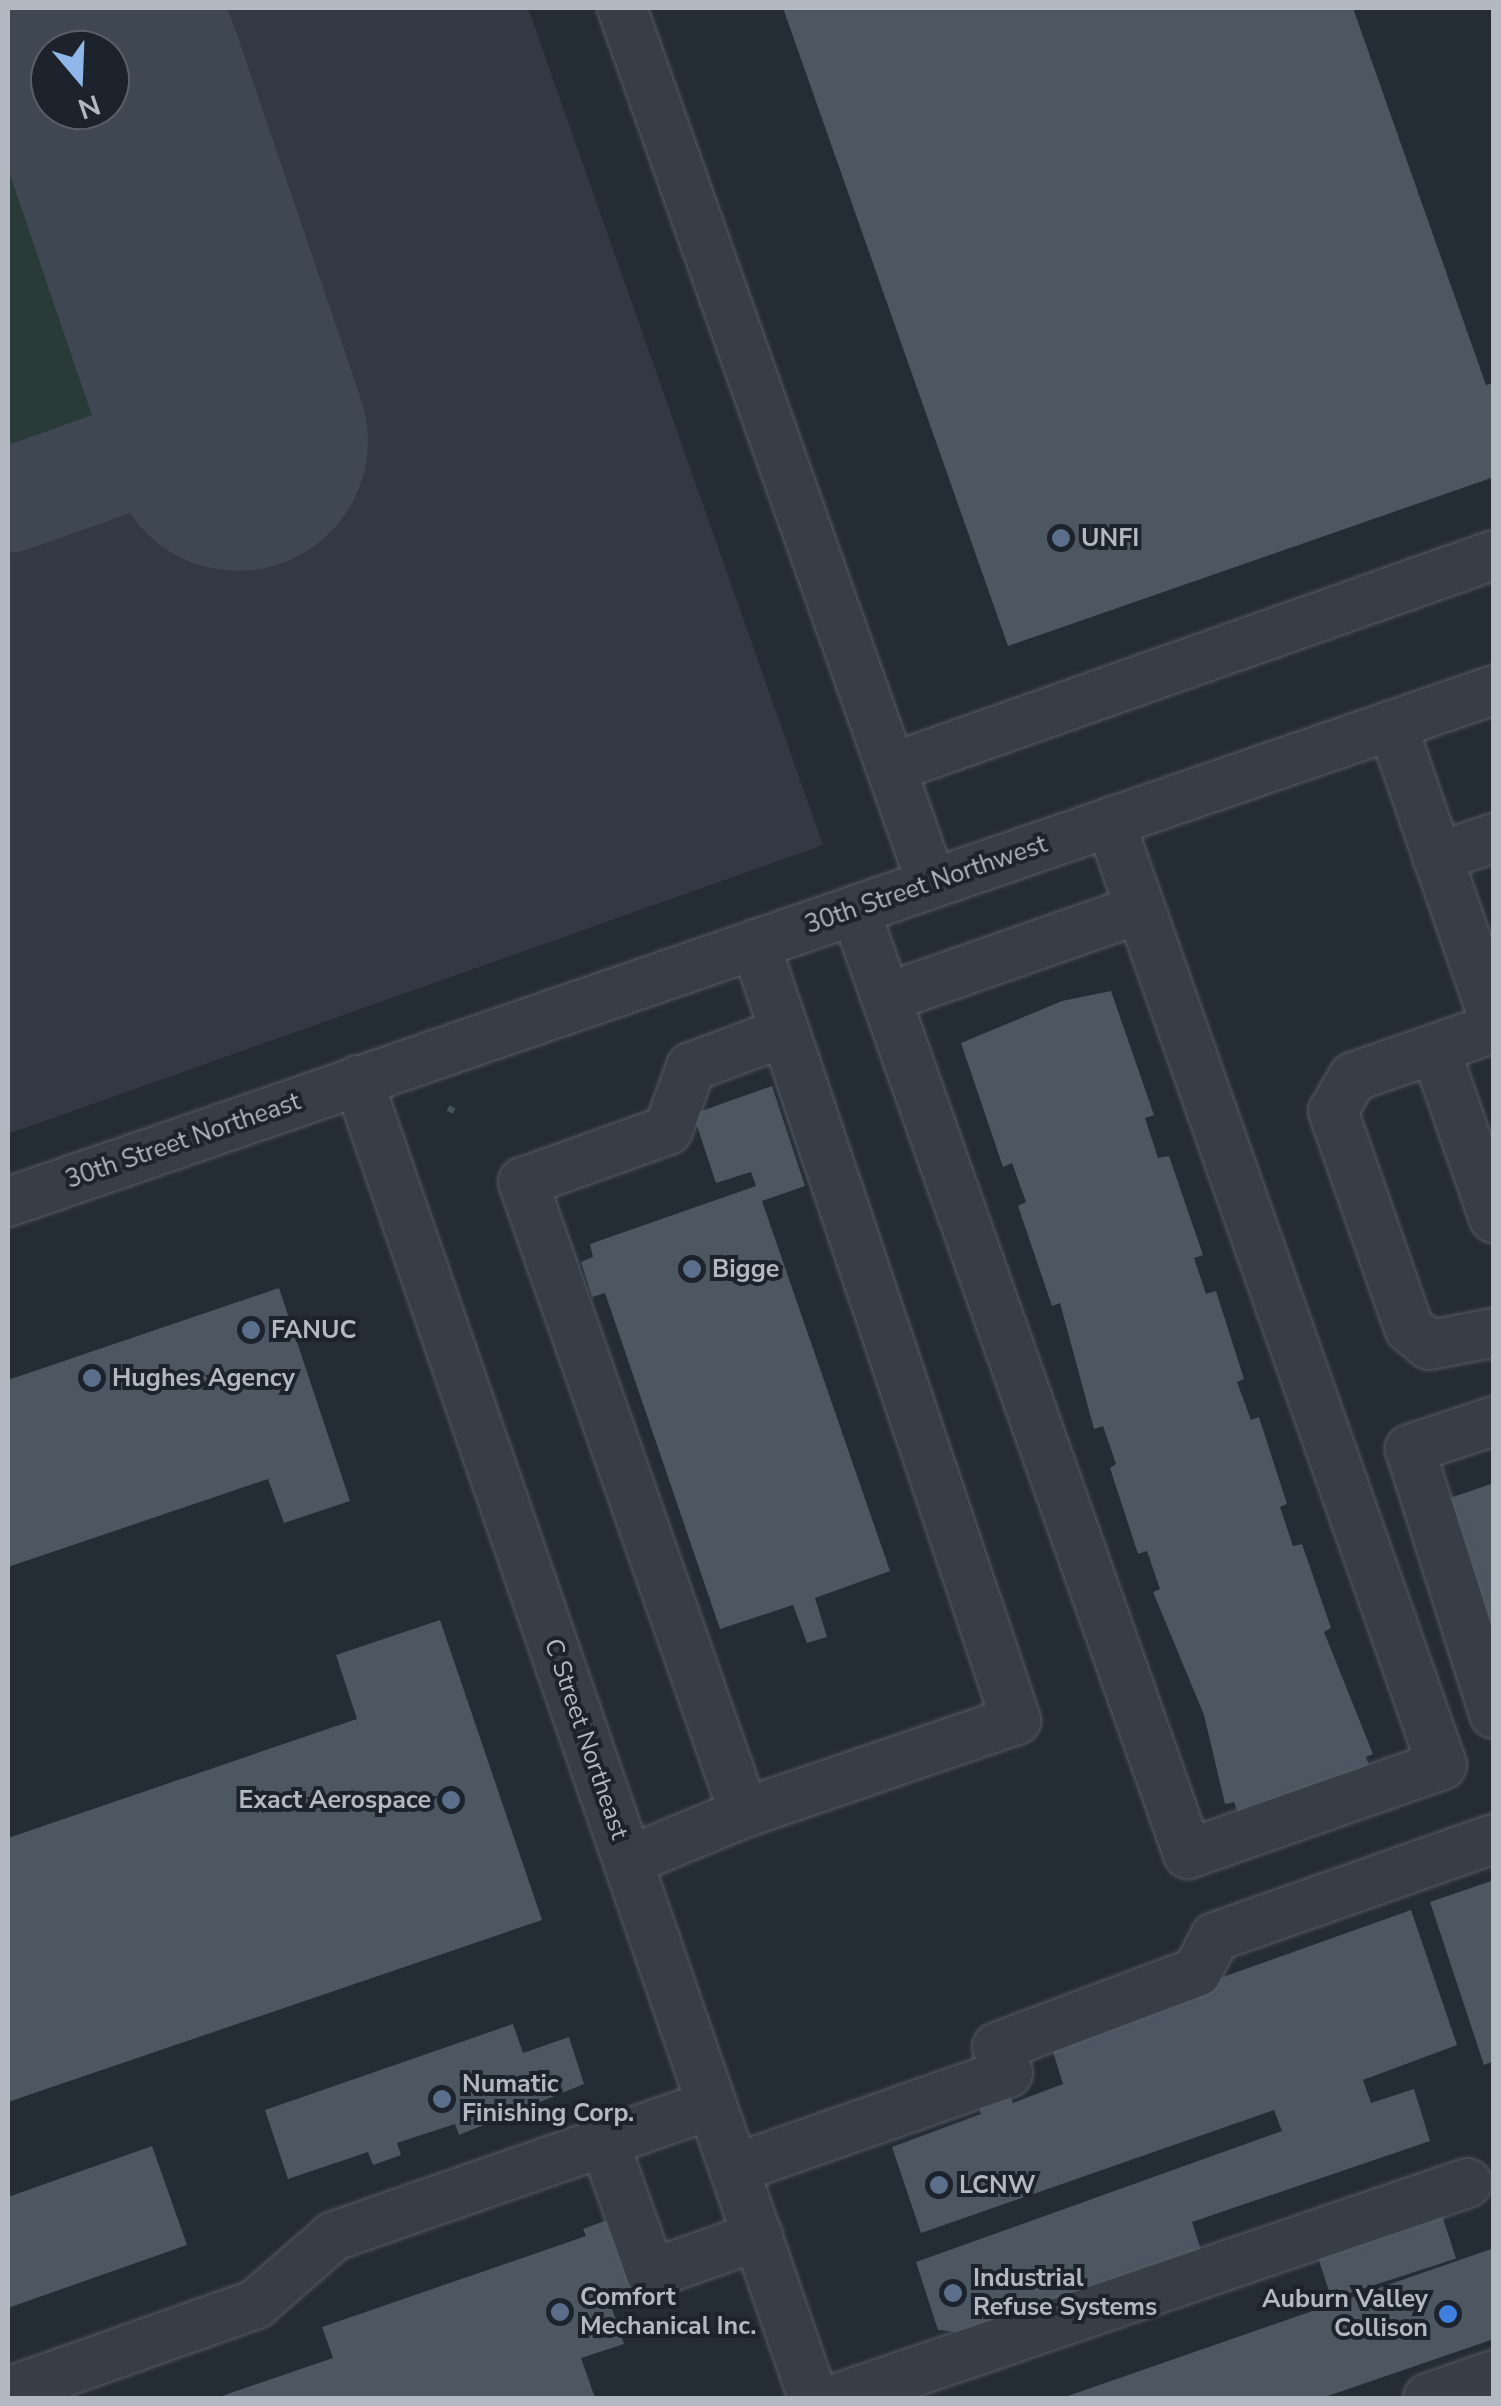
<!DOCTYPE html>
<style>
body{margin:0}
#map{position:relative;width:1501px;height:2406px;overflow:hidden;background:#242c36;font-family:"Nunito Sans",sans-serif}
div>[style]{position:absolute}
.airport>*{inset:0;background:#323944}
.green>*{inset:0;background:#293a39}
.taxiway>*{height:105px;margin:-52.5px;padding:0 52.5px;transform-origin:52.5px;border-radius:52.5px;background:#3f4752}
.runway>*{height:260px;margin:-130px;padding:0 130px;transform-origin:130px;border-radius:130px;background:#3f4752}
.building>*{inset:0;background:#4c5762;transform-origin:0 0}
.path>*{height:6px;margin-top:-3px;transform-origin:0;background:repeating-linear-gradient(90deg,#455557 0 8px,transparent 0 16px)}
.roads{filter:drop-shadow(0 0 2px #555c65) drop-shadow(0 0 2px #555c65)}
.minor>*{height:48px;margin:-24px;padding:0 24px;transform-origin:24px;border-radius:24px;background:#373e47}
.dots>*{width:28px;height:28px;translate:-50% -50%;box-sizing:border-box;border:5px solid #1c232c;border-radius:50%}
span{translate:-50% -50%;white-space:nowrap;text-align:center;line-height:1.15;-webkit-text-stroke:8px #1c232c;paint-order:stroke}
.poi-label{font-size:25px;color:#b2b9c3;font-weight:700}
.left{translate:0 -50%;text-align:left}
.right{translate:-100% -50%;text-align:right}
.street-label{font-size:25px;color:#b2b9c3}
.frame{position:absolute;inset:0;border:10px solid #b2b9c3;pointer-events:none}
.north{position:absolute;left:30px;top:30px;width:100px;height:100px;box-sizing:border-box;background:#1c232c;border:2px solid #585f68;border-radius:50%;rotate:161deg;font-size:28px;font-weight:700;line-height:40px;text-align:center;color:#b2b9c3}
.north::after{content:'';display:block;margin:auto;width:35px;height:45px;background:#90b6ea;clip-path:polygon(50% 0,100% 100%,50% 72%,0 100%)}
</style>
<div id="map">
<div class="airport">
<i style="clip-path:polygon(evenodd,8px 8px,528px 8px,823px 845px,8px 1134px,8px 8px,50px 50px,110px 50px,110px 110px,50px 110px,50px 50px)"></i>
</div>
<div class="green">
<i style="clip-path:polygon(8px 8px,148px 421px,8px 484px)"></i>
</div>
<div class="taxiway">
<i style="left:8px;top:500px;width:237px;rotate:-19.5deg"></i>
</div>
<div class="runway">
<i style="left:110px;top:65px;width:397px;rotate:71.2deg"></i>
</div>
<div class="building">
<i style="clip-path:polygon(783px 8px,1353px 8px,1486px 385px,1494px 383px,1494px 477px,1008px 646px)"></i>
<i style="clip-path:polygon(1111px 991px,1154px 1115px,1145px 1118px,1158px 1158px,1169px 1156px,1203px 1255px,1194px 1258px,1206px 1294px,1216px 1291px,1244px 1379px,1237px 1382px,1251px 1420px,1259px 1417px,1287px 1504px,1280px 1507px,1293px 1546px,1302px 1544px,1331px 1628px,1324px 1632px,1373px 1754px,1366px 1757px,1373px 1776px,1241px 1822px,1234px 1802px,1225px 1804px,1204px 1715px,1153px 1592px,1160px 1589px,1147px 1551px,1138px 1554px,1110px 1468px,1116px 1464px,1103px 1426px,1094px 1429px,1060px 1303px,1052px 1306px,1018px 1206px,1026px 1202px,1012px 1163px,1003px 1167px,961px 1043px,1062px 1001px)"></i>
<i style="clip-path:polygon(772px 1086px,805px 1186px,762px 1201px,890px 1571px,815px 1598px,827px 1637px,807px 1643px,793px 1605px,720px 1629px,605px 1293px,592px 1297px,581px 1262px,593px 1257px,590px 1244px,756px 1186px,751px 1172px,716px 1183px,693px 1114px)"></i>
<i style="clip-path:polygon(279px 1288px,350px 1501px,284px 1523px,268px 1479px,8px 1567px,8px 1380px)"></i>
<i style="clip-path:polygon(1494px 1483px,1494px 1659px,1438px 1502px)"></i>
<i style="clip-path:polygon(440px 1620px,542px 1920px,8px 2102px,8px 1838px,357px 1719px,336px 1655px)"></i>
<i style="clip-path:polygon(1494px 1880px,1494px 2061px,1484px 2065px,1430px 1902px)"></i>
<i style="clip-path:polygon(1411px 1910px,1457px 2045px,1363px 2080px,1371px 2103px,1414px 2089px,1430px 2141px,1192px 2222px,1201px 2250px,958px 2332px,938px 2330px,916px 2262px,1282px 2131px,1274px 2110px,921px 2233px,892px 2147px,981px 2114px,978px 2103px,1009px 2094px,1013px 2103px,1063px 2084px,1049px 2039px)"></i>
<i style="clip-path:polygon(513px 2024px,523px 2053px,569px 2037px,584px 2084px,459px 2135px,455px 2124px,397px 2143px,401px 2155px,373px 2165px,368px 2152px,288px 2179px,265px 2110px)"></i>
<i style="clip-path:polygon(152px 2146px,187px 2245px,8px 2308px,8px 2197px)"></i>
<i style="left:1440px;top:2209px;width:52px;height:131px;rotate:72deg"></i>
<i style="clip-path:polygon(610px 2219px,633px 2289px,608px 2297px,624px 2344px,581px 2358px,595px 2398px,216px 2398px,333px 2358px,322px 2327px,586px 2236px,583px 2229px)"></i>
<i style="clip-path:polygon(1494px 2248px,1494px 2339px,1322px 2398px,1062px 2398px)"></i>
</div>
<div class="path">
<i style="left:448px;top:1108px;width:7px;rotate:27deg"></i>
</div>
<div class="roads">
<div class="minor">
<i style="left:622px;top:8px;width:929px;rotate:70.51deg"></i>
<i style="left:1392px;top:725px;width:311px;rotate:70.9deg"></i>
<i style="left:891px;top:768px;width:640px;rotate:-19.45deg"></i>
<i style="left:1437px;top:857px;width:60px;rotate:-18.4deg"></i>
<i style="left:855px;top:910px;width:1001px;rotate:70.57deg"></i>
<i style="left:1188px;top:1854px;width:269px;rotate:-19.3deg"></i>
<i style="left:1442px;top:1765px;width:1000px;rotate:-109.4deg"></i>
<i style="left:755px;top:944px;width:93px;rotate:71.2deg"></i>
<i style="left:785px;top:1032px;width:726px;rotate:71.44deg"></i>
<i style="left:1016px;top:1720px;width:287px;rotate:161.1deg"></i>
<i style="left:744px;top:1813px;width:669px;rotate:-109.3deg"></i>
<i style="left:523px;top:1182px;width:154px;rotate:-19.7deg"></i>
<i style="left:668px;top:1130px;width:67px;rotate:-69.9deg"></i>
<i style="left:691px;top:1067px;width:100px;rotate:-20.4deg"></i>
<i style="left:886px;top:998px;width:269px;rotate:-19.3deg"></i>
<i style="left:1494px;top:1028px;width:149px;rotate:160.8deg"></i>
<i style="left:1353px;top:1077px;width:39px;rotate:120deg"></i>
<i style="left:1333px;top:1111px;width:230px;rotate:70.7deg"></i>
<i style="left:1409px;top:1328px;width:26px;rotate:40deg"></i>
<i style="left:1429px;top:1345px;width:66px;rotate:-10.5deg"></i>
<i style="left:1435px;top:1049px;width:179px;rotate:70.8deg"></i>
<i style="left:358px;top:1080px;width:1394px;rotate:70.95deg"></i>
<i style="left:8px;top:1202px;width:1572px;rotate:-19.01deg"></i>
<i style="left:1494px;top:1421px;width:89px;rotate:161.6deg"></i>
<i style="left:1410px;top:1449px;width:278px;rotate:72.4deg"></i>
<i style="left:628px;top:1861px;width:126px;rotate:-22.5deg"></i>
<i style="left:604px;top:2142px;width:140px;rotate:70.4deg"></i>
<i style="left:651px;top:2274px;width:114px;rotate:-19.6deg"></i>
<i style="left:734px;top:2169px;width:290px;rotate:-19.3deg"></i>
<i style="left:1008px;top:2073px;width:28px;rotate:-113deg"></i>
<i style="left:997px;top:2047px;width:214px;rotate:-20.6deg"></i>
<i style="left:1197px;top:1972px;width:39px;rotate:-63deg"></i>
<i style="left:1215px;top:1937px;width:296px;rotate:-19.4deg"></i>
<i style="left:8px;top:2392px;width:263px;rotate:-19.5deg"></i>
<i style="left:256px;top:2304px;width:103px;rotate:-41.1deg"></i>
<i style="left:334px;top:2236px;width:400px;rotate:-19.2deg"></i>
<i style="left:838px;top:2398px;width:665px;rotate:-18.87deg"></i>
<i style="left:1428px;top:2398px;width:70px;rotate:-19.2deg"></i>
</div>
</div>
<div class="dots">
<i style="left:1061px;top:538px;background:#5c6f8a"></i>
<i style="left:692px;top:1269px;background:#5c6f8a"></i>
<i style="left:251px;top:1330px;background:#5c6f8a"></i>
<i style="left:92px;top:1378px;background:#5c6f8a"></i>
<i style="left:451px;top:1800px;background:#5c6f8a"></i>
<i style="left:442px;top:2099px;background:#5c6f8a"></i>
<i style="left:939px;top:2185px;background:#5c6f8a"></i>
<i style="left:953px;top:2293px;background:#5c6f8a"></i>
<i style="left:560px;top:2312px;background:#5c6f8a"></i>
<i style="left:1448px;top:2314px;background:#3f7fe0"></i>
</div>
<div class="poi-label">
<span class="left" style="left:1081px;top:538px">UNFI</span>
<span class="left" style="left:712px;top:1269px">Bigge</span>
<span class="left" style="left:271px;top:1330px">FANUC</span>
<span class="left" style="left:112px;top:1378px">Hughes Agency</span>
<span class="right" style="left:431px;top:1800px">Exact Aerospace</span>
<span class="left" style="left:462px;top:2099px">Numatic<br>Finishing Corp.</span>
<span class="left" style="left:959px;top:2185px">LCNW</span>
<span class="left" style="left:973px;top:2293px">Industrial<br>Refuse Systems</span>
<span class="left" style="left:580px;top:2312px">Comfort<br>Mechanical Inc.</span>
<span class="right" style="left:1428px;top:2314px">Auburn Valley<br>Collison</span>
</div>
<div class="street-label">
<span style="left:926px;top:885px;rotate:-19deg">30th Street Northwest</span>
<span style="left:183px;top:1141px;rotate:-19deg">30th Street Northeast</span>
<span style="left:586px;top:1739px;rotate:71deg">C Street Northeast</span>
</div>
<div class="frame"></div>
<div class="north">N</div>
</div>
